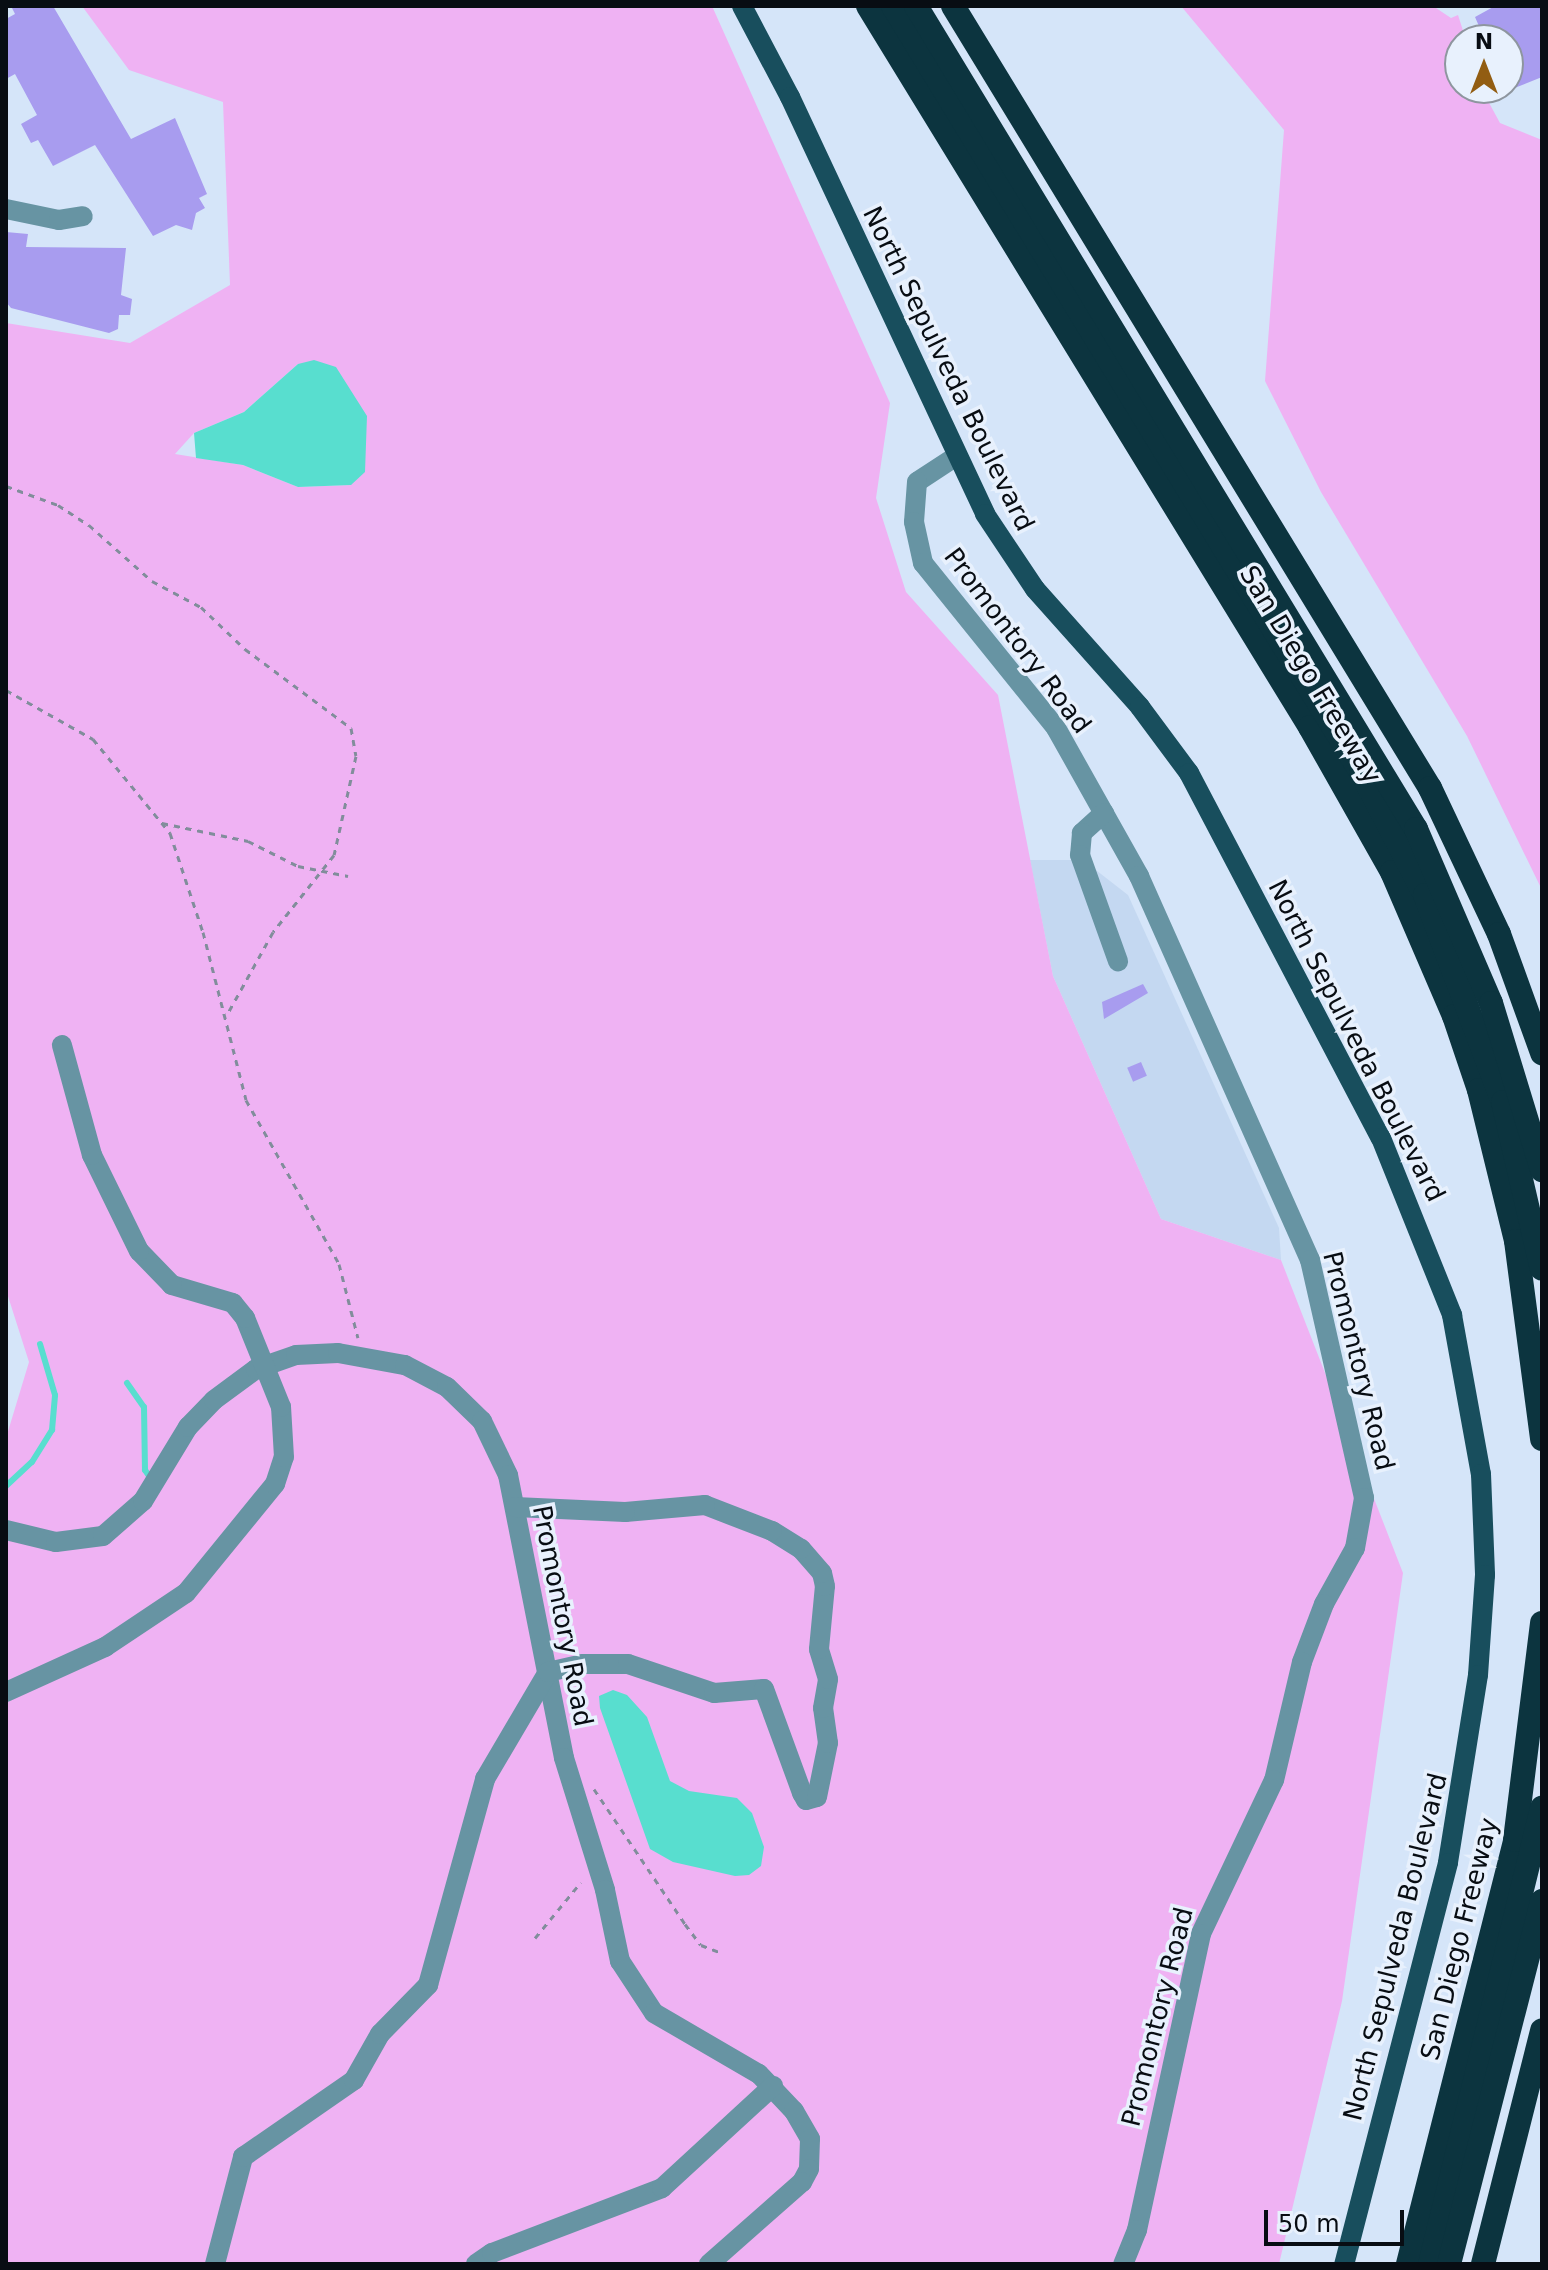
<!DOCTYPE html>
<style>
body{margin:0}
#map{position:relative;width:1548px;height:2270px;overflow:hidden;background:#d5e5f9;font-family:"DejaVu Sans",sans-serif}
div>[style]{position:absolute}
.built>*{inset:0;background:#c4d8f1}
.green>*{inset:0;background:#efb2f3}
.water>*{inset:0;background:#58decf}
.stream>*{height:6px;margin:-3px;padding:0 3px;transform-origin:3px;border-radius:3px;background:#58decf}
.building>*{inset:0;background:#a89cef;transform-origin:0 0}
.path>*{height:3px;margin-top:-1.5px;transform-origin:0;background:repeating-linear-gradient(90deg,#818d9b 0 6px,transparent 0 12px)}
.minor>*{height:20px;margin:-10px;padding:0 10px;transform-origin:10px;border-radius:10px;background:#6794a3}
.major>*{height:20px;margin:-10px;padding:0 10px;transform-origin:10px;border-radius:10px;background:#184e5d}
.highway>*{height:24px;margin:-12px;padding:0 12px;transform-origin:12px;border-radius:12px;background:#0c343f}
span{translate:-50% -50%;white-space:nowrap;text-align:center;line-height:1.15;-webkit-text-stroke:7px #e8f1fd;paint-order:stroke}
.street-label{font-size:26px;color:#080d13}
.frame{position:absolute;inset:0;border:8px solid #080d13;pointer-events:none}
.north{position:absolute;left:1444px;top:24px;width:80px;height:80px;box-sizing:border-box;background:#e8f1fd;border:2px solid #8e969f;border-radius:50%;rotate:0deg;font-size:22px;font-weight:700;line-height:32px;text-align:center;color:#080d13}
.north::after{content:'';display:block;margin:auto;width:28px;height:36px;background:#925d12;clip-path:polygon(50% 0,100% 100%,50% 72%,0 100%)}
.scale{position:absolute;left:1264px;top:2210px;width:140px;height:36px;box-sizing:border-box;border:4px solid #080d13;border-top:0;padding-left:10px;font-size:24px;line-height:28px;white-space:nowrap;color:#080d13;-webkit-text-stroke:6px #e8f1fd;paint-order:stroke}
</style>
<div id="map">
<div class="built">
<i style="clip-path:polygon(1030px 860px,1083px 860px,1128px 895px,1279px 1228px,1281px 1260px,1161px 1219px,1053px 976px)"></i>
</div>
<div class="green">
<i style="clip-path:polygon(evenodd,82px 6px,712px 6px,890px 403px,876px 498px,906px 592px,998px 695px,1053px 976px,1161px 1219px,1281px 1260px,1403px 1573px,1342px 2001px,1279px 2264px,6px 2264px,6px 1438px,29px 1362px,6px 1290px,6px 323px,130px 343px,230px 285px,223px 102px,129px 70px,82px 6px,298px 364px,351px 485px,298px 487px,243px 465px,175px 454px,194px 433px,244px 412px,298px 364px)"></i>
<i style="clip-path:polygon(1181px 6px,1433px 6px,1451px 18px,1458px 15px,1466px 40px,1460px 40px,1460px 88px,1481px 88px,1500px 123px,1542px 140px,1542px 890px,1467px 736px,1321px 492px,1265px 381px,1284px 130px)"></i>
</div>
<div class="water">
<i style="clip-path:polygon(314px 360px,336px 367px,367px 416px,365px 472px,351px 485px,298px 487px,243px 465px,196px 458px,194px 433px,244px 412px,298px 364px)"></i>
<i style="clip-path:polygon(613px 1690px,627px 1695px,647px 1717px,670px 1781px,689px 1791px,737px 1798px,752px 1813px,764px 1847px,761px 1866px,749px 1875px,735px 1876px,673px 1862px,650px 1849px,600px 1708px,599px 1696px)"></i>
</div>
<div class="stream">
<i style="left:127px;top:1383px;width:29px;rotate:55deg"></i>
<i style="left:144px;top:1407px;width:63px;rotate:89.1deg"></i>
<i style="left:145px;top:1470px;width:11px;rotate:56deg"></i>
<i style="left:6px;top:1486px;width:35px;rotate:-43deg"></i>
<i style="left:32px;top:1462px;width:38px;rotate:-58deg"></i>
<i style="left:52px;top:1430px;width:35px;rotate:-85deg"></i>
<i style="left:55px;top:1395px;width:53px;rotate:-106.4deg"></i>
</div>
<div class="building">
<i style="clip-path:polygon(11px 6px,53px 6px,131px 139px,175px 118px,207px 194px,199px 198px,205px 208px,196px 213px,192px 230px,176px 225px,153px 236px,95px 145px,53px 166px,38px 140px,31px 143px,21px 124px,37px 115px,15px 74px,6px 79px,6px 19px,15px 14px)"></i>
<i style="clip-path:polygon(1495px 6px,1542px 6px,1542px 77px,1512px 89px,1508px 40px,1485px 40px,1475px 17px)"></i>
<i style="clip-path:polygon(6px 232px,28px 234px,26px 247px,126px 248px,121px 295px,132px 299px,130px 315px,119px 315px,118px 329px,109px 333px,11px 308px,6px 302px)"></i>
<i style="clip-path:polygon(1143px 984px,1148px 993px,1104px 1019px,1102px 1002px)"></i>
<i style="left:1141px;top:1062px;width:15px;height:15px;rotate:67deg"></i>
</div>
<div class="path">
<i style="left:6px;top:486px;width:55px;rotate:20.1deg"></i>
<i style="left:58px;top:505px;width:37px;rotate:33deg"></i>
<i style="left:89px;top:525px;width:84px;rotate:41.6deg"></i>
<i style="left:152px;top:581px;width:55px;rotate:28deg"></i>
<i style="left:201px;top:607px;width:61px;rotate:43.7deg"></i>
<i style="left:245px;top:649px;width:132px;rotate:36.7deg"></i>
<i style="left:351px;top:728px;width:28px;rotate:80deg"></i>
<i style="left:356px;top:756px;width:101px;rotate:102.5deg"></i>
<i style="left:334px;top:855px;width:98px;rotate:128.4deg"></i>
<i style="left:273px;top:932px;width:93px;rotate:119.1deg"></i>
<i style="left:6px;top:690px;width:100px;rotate:29.4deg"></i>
<i style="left:93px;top:739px;width:122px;rotate:50.7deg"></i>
<i style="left:170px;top:833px;width:104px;rotate:71.6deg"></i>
<i style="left:203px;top:932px;width:173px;rotate:75.6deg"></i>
<i style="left:246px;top:1100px;width:189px;rotate:60.4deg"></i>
<i style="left:339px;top:1264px;width:76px;rotate:75.6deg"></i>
<i style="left:162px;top:823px;width:88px;rotate:11.8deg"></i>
<i style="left:248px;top:841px;width:56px;rotate:26.6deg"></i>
<i style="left:298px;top:866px;width:51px;rotate:11.3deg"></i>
<i style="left:594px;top:1789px;width:163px;rotate:56deg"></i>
<i style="left:685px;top:1924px;width:26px;rotate:53deg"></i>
<i style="left:701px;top:1945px;width:22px;rotate:21deg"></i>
<i style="left:535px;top:1938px;width:72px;rotate:-50.6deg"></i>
</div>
<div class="minor">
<i style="left:6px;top:209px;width:54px;rotate:11.7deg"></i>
<i style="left:59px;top:220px;width:24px;rotate:-9deg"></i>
<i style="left:955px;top:457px;width:45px;rotate:146.7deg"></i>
<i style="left:917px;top:482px;width:40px;rotate:94.3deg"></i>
<i style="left:914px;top:522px;width:42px;rotate:77.6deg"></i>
<i style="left:923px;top:563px;width:212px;rotate:51.1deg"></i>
<i style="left:1056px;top:728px;width:170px;rotate:60.7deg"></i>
<i style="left:1139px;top:876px;width:420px;rotate:66deg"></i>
<i style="left:1310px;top:1260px;width:244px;rotate:77.2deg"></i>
<i style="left:1364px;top:1498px;width:51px;rotate:100.2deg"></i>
<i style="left:1355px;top:1548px;width:64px;rotate:119deg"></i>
<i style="left:1324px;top:1604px;width:62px;rotate:110.8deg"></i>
<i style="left:1302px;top:1662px;width:121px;rotate:103.3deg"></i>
<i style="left:1274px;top:1780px;width:170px;rotate:115.4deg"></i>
<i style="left:1201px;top:1934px;width:303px;rotate:102.2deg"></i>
<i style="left:1137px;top:2230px;width:37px;rotate:112deg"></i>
<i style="left:1104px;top:813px;width:30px;rotate:138deg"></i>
<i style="left:1082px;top:833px;width:22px;rotate:95deg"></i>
<i style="left:1080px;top:855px;width:113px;rotate:70.3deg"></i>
<i style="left:6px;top:1530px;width:51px;rotate:13.5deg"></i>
<i style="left:56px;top:1542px;width:47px;rotate:-7.3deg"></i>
<i style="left:103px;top:1536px;width:53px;rotate:-41.2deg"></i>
<i style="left:143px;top:1501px;width:87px;rotate:-58.7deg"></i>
<i style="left:188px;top:1427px;width:37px;rotate:-46deg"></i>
<i style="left:214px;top:1400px;width:52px;rotate:-36.4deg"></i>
<i style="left:256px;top:1369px;width:42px;rotate:-19.3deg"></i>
<i style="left:296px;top:1355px;width:42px;rotate:-2.7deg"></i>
<i style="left:338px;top:1353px;width:68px;rotate:10.2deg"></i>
<i style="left:405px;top:1365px;width:47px;rotate:27.6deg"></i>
<i style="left:447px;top:1387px;width:49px;rotate:44.2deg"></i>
<i style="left:482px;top:1421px;width:60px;rotate:64.3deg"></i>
<i style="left:508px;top:1475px;width:288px;rotate:78.8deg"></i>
<i style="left:564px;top:1758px;width:138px;rotate:72.7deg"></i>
<i style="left:605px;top:1890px;width:73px;rotate:78.1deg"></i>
<i style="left:620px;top:1961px;width:62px;rotate:56.8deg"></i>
<i style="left:654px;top:2013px;width:121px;rotate:30.2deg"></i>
<i style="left:759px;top:2074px;width:51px;rotate:46.6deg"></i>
<i style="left:794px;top:2111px;width:32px;rotate:60deg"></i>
<i style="left:810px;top:2139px;width:30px;rotate:92deg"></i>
<i style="left:809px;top:2169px;width:15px;rotate:118deg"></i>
<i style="left:802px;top:2182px;width:124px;rotate:138.6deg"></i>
<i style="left:6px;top:1692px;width:109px;rotate:-24.4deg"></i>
<i style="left:105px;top:1647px;width:97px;rotate:-33.7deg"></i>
<i style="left:186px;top:1593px;width:141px;rotate:-50.8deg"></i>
<i style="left:275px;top:1484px;width:28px;rotate:-72deg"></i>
<i style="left:284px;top:1457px;width:50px;rotate:-93.4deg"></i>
<i style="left:281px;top:1407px;width:96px;rotate:-112deg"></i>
<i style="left:245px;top:1318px;width:19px;rotate:-129deg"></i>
<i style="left:233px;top:1303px;width:64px;rotate:-163.6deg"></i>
<i style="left:172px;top:1285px;width:47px;rotate:-134.1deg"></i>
<i style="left:139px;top:1251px;width:107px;rotate:-116.1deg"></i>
<i style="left:92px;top:1155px;width:114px;rotate:-105.3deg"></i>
<i style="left:215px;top:2264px;width:111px;rotate:-75.3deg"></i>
<i style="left:243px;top:2157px;width:135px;rotate:-34.7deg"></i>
<i style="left:354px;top:2080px;width:53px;rotate:-60.5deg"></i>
<i style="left:380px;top:2034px;width:69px;rotate:-45.6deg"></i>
<i style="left:428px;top:1985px;width:214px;rotate:-74.5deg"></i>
<i style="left:485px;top:1779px;width:124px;rotate:-59.5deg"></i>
<i style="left:548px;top:1672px;width:35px;rotate:-13deg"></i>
<i style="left:582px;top:1664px;width:46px"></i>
<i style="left:628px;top:1664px;width:91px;rotate:18.6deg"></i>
<i style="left:714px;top:1693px;width:50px;rotate:-4.6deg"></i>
<i style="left:764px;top:1689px;width:111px;rotate:69.9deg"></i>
<i style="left:802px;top:1793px;width:8px;rotate:60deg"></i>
<i style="left:806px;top:1800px;width:11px;rotate:-15deg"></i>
<i style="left:817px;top:1797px;width:55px;rotate:-78.5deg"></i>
<i style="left:828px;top:1743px;width:35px;rotate:-98deg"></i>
<i style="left:823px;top:1708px;width:29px;rotate:-80deg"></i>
<i style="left:828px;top:1679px;width:31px;rotate:-107deg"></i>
<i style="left:819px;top:1649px;width:63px;rotate:-84.6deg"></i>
<i style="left:825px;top:1586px;width:13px;rotate:-103deg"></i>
<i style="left:822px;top:1573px;width:32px;rotate:-131deg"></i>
<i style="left:801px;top:1549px;width:34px;rotate:-148deg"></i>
<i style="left:772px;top:1531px;width:72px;rotate:-158.8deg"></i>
<i style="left:705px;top:1505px;width:80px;rotate:175deg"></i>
<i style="left:625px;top:1512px;width:110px;rotate:-177.4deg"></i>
<i style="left:476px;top:2264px;width:19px;rotate:-35deg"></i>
<i style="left:492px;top:2253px;width:182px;rotate:-20.9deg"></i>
<i style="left:662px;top:2188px;width:151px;rotate:-42.6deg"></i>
</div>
<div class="major">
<i style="left:742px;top:6px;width:103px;rotate:62.2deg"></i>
<i style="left:790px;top:97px;width:460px;rotate:64.9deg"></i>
<i style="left:985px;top:514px;width:90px;rotate:56.3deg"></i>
<i style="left:1035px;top:589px;width:158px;rotate:48.3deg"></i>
<i style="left:1140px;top:707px;width:82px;rotate:53.4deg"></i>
<i style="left:1189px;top:773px;width:412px;rotate:62.3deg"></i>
<i style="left:1381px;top:1138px;width:191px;rotate:68.1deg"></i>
<i style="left:1452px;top:1315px;width:162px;rotate:79.7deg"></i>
<i style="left:1481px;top:1474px;width:101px;rotate:87.7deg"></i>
<i style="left:1485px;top:1575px;width:100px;rotate:94deg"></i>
<i style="left:1478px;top:1675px;width:190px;rotate:99.1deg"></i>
<i style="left:1448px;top:1863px;width:414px;rotate:104.5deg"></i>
</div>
<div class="highway">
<i style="left:868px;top:6px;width:846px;rotate:58.49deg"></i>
<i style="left:1310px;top:727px;width:167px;rotate:60.5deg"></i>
<i style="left:1392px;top:872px;width:157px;rotate:66.7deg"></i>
<i style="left:1454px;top:1016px;width:78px;rotate:71.3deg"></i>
<i style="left:1479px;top:1090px;width:155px;rotate:76.2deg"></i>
<i style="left:1516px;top:1241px;width:200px;rotate:82.5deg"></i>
<i style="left:893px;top:6px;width:898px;rotate:58.58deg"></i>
<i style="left:1361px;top:772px;width:139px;rotate:62.5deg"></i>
<i style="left:1425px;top:895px;width:221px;rotate:69.4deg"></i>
<i style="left:1503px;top:1102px;width:171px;rotate:76.9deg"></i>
<i style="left:916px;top:6px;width:963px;rotate:58.72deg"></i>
<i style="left:1416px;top:829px;width:189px;rotate:66.7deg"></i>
<i style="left:1491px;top:1003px;width:175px;rotate:73deg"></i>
<i style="left:953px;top:6px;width:916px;rotate:58.62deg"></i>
<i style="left:1430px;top:788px;width:161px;rotate:64.7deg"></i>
<i style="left:1499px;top:934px;width:127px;rotate:70.1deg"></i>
<i style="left:1408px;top:2264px;width:437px;rotate:-75.8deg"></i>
<i style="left:1515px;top:1840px;width:219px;rotate:-82.9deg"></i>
<i style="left:1430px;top:2264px;width:470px;rotate:-76.2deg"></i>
<i style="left:1449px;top:2264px;width:375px;rotate:-75.6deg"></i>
<i style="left:1483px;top:2264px;width:241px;rotate:-75.8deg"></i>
</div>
<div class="street-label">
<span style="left:948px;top:369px;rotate:64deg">North Sepulveda Boulevard</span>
<span style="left:1017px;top:641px;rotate:53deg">Promontory Road</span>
<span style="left:1310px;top:675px;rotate:59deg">San Diego Freeway</span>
<span style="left:1356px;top:1041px;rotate:63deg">North Sepulveda Boulevard</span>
<span style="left:1358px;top:1361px;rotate:76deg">Promontory Road</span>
<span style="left:562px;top:1616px;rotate:79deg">Promontory Road</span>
<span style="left:1460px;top:1939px;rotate:-76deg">San Diego Freeway</span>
<span style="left:1396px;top:1947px;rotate:-76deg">North Sepulveda Boulevard</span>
<span style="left:1158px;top:2017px;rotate:-76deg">Promontory Road</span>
</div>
<div class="frame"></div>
<div class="north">N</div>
<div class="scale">50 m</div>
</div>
